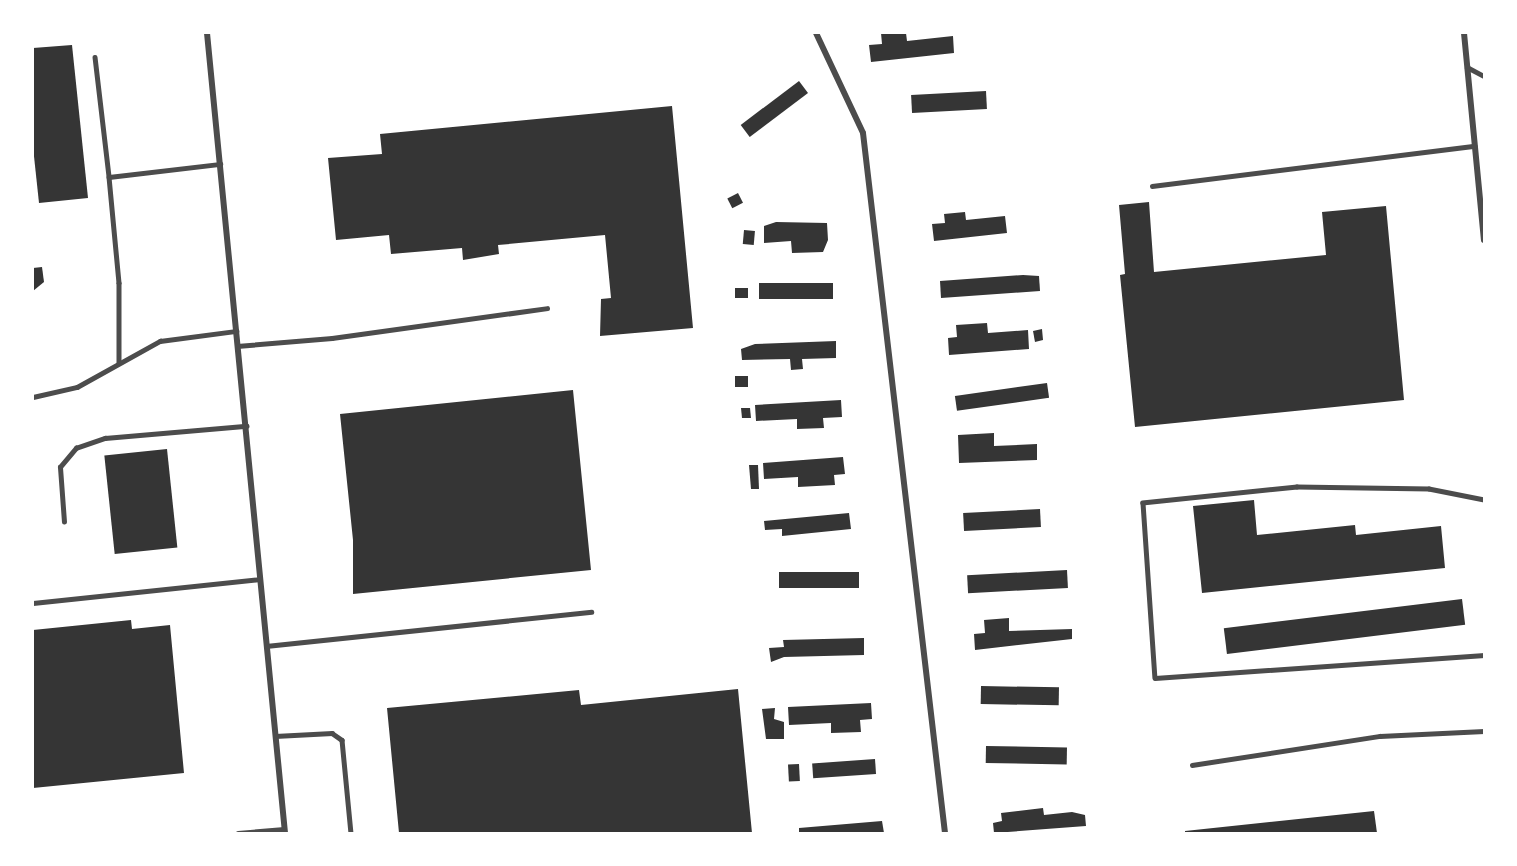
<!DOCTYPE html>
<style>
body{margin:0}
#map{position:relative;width:1517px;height:866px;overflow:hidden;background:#fff;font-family:"Open Sans",sans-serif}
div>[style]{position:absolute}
.building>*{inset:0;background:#353535;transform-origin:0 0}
.service>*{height:4.5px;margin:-2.25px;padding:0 2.25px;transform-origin:2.25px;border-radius:2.25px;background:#4c4c4c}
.minor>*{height:6px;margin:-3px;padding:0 3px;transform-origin:3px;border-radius:3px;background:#4c4c4c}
span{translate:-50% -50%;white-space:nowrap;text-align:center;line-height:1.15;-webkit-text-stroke:6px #fff;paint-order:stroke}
.frame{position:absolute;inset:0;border:34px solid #fff;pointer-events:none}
</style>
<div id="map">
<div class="building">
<i style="clip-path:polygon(881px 33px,906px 33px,907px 41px,953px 36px,954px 53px,871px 62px,869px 45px,882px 44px)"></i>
<i style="clip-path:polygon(72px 45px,88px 198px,39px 203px,33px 147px,33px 48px)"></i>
<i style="left:799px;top:81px;width:15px;height:73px;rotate:53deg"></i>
<i style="left:986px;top:91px;width:18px;height:75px;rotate:87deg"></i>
<i style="clip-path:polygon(672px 106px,693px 328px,600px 336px,601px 299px,611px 298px,605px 235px,498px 245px,499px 254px,463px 260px,462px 248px,391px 254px,389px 235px,336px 240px,328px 158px,382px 154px,380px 134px)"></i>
<i style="left:738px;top:193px;width:11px;height:12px;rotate:63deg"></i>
<i style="clip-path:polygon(1149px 202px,1154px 272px,1326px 255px,1322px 212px,1386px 206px,1404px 400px,1135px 427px,1120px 275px,1125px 274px,1119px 205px)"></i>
<i style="clip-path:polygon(965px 212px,966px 220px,1005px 216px,1007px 233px,934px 241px,932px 224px,945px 223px,944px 214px)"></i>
<i style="clip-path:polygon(776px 222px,827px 223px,828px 240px,823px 252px,792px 253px,791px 241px,764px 243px,764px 226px)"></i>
<i style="left:744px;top:230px;width:11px;height:14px;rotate:5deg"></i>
<i style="clip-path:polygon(42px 267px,44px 282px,33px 291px,33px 268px)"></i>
<i style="clip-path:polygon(1023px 275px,1039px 276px,1040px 291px,941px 298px,940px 281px)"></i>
<i style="left:833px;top:283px;width:16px;height:74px;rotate:90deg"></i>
<i style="left:735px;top:288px;width:13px;height:10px"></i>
<i style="clip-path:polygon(987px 323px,988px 333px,1028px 330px,1029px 349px,949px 355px,948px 338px,957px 337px,956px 325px)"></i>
<i style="clip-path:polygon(1042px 329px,1043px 340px,1035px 342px,1033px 331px)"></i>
<i style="clip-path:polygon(836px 341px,836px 358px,802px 359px,803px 369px,791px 370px,790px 359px,742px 360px,741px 349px,755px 344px)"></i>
<i style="left:735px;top:376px;width:13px;height:11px"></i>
<i style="left:1047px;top:383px;width:15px;height:93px;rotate:82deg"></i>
<i style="clip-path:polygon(573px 390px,591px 570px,353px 594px,353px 540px,340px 414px)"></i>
<i style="clip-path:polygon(841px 400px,842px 417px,823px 418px,824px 428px,797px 429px,797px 419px,756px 421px,755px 405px)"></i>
<i style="clip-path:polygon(741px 408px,750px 408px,751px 418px,742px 418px)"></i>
<i style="clip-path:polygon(994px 433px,994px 446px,1037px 444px,1037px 460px,959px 463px,958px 435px)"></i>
<i style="left:167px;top:449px;width:99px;height:63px;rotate:84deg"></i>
<i style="clip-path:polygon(843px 457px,845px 474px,834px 475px,835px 485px,798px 487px,798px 477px,764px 479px,763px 463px)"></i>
<i style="clip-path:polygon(749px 465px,758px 465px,759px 489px,751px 489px)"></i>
<i style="clip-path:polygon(1254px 500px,1257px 535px,1355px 525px,1356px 535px,1441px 526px,1445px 568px,1202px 593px,1193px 506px)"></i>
<i style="left:1040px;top:509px;width:18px;height:77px;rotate:87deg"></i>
<i style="clip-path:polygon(849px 513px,851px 529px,782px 536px,782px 529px,765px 530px,764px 521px)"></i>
<i style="left:1067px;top:570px;width:18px;height:100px;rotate:87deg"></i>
<i style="left:859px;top:572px;width:16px;height:80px;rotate:90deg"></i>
<i style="left:1462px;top:599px;width:26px;height:240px;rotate:83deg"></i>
<i style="clip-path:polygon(1009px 618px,1009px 631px,1072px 629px,1072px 639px,975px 650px,974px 634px,985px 633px,984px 620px)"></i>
<i style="clip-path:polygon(131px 620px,132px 629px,170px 625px,184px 773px,33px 788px,33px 630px)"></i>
<i style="clip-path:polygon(864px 638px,864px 655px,784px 657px,771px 662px,769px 648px,784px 647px,783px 640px)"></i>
<i style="left:981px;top:686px;width:78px;height:18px;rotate:1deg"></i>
<i style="clip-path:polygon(738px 689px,752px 833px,399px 833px,387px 708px,579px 690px,581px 705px)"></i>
<i style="clip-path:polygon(871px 703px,872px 719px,860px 720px,861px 732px,831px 733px,831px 723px,789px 725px,788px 707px)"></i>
<i style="clip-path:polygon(775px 708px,774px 719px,784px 722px,784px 739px,766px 739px,762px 709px)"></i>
<i style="left:986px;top:746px;width:81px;height:17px;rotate:1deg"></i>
<i style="left:875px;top:759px;width:15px;height:63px;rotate:86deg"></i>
<i style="left:799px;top:764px;width:17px;height:11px;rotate:87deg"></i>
<i style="clip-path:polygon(1043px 808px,1044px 815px,1072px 812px,1085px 815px,1086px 826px,994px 833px,993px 823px,1002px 821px,1001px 813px)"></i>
<i style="clip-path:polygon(1374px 811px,1377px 833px,1185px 833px,1185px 831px)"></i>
<i style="clip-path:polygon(882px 821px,884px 833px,799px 833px,799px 828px)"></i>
</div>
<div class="service">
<i style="left:95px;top:57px;width:121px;rotate:83.3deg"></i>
<i style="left:109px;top:177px;width:112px;rotate:-6.7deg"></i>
<i style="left:1467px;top:67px;width:19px;rotate:28deg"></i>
<i style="left:109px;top:177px;width:106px;rotate:84.6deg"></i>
<i style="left:119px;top:283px;width:80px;rotate:90deg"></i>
<i style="left:1152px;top:186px;width:325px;rotate:-7.1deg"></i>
<i style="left:237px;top:346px;width:95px;rotate:-4.8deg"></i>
<i style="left:332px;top:338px;width:217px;rotate:-7.9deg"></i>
<i style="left:33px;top:397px;width:45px;rotate:-12.8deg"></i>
<i style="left:77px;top:387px;width:95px;rotate:-29deg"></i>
<i style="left:160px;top:341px;width:77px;rotate:-7.5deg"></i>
<i style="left:1484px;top:500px;width:56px;rotate:-168.7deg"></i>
<i style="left:1429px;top:489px;width:132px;rotate:-179.1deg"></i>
<i style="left:1297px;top:487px;width:155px;rotate:174.1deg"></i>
<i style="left:1143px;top:503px;width:175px;rotate:86.1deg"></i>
<i style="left:1155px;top:678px;width:330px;rotate:-4deg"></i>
<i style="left:64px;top:522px;width:55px;rotate:-94.2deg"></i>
<i style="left:60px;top:467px;width:25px;rotate:-50deg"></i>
<i style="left:76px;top:448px;width:31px;rotate:-19deg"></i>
<i style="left:105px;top:438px;width:142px;rotate:-4.9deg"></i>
<i style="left:33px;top:603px;width:228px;rotate:-6deg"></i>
<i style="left:266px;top:646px;width:327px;rotate:-6deg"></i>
<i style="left:275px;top:736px;width:57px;rotate:-3deg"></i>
<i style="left:332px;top:733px;width:12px;rotate:35deg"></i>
<i style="left:342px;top:740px;width:93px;rotate:84.5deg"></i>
<i style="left:1192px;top:765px;width:190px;rotate:-8.8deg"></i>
<i style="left:1380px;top:736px;width:104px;rotate:-2.8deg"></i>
<i style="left:238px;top:833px;width:46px;rotate:-5deg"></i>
</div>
<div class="minor">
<i style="left:207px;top:33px;width:804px;rotate:84.43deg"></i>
<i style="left:816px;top:33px;width:110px;rotate:64.8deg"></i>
<i style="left:863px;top:133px;width:705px;rotate:83.32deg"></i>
<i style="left:1464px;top:33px;width:208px;rotate:84.5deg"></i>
</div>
<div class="frame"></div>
</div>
